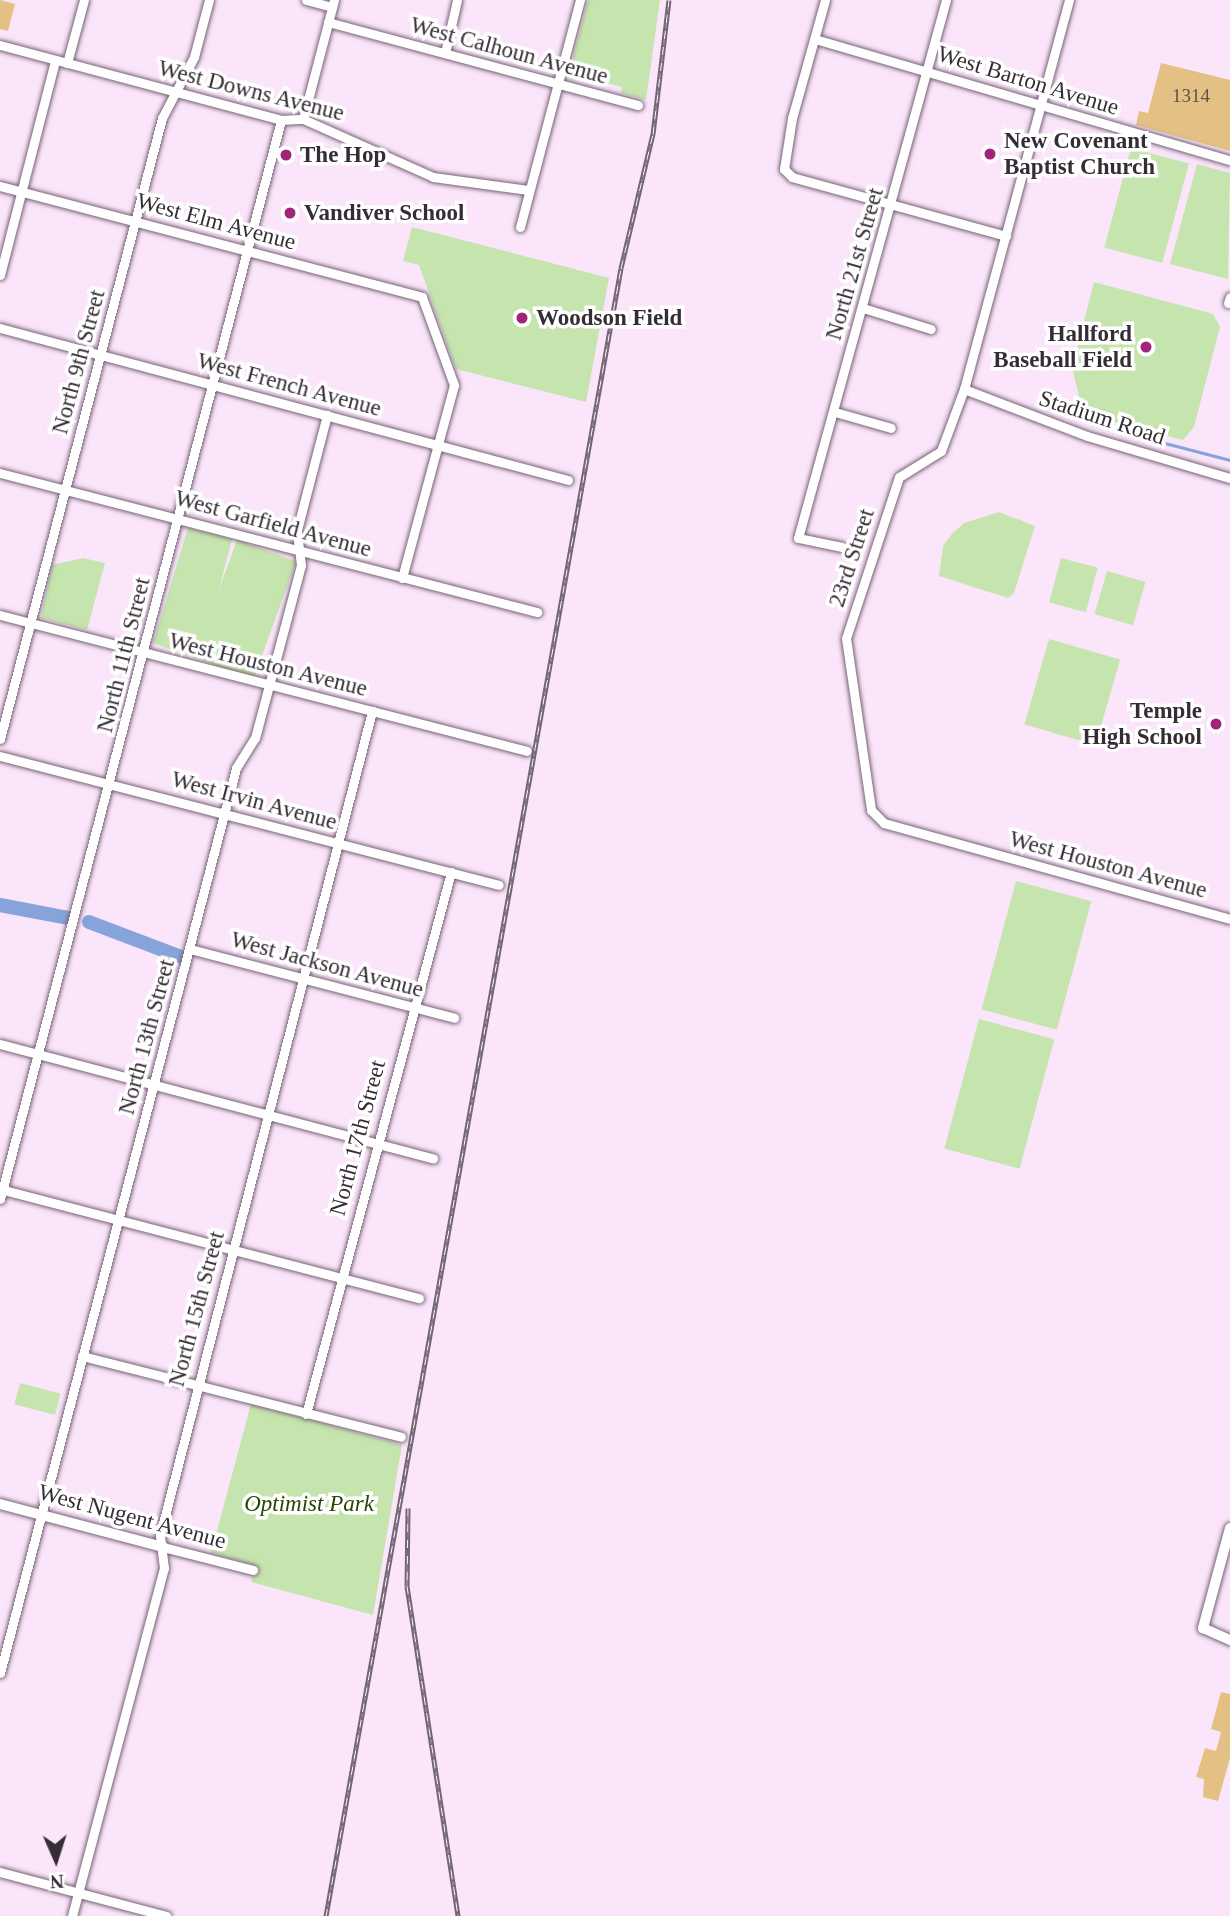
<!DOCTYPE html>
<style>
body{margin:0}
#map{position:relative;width:1230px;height:1916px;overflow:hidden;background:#fbe5fb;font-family:"Times New Roman",serif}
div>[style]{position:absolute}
.green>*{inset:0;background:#c6e4ae;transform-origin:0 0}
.stream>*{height:2.5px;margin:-1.25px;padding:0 1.25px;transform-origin:1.25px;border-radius:1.25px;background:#86a3da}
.river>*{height:14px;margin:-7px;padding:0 7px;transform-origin:7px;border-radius:7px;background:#86a3da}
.building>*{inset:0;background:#e5c085}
.roads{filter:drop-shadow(0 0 2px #766476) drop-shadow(0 0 2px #766476)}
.minor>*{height:9px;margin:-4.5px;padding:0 4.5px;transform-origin:4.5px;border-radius:4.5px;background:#fff}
.tertiary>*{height:10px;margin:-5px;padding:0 5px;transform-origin:5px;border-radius:5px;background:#fff}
.rail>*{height:5px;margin-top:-2.5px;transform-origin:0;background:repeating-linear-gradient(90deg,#fff 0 8px,#726672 0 16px);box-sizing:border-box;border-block:2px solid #726672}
.dots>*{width:19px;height:19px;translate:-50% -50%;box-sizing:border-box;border:4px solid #fff;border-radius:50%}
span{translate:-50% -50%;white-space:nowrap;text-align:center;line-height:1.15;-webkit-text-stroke:7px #fff;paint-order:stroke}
.number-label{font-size:19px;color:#615249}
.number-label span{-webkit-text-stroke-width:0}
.street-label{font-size:23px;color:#352d35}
.poi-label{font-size:23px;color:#352d35;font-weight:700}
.left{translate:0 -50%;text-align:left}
.right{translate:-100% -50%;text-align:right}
.park-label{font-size:23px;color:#294503;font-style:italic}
.north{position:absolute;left:21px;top:1825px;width:70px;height:70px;-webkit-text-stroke:5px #fff;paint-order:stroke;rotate:177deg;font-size:19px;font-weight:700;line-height:28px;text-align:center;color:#352d35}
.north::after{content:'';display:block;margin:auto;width:24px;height:32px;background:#352d35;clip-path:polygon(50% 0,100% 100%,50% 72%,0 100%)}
</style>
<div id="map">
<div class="green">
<i style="clip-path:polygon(588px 0,660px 0,646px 100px,621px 93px,622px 87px,576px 75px,574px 81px,568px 78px)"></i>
<i style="left:1131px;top:148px;width:60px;height:103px;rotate:15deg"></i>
<i style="clip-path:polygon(1197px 164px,1230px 173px,1228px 279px,1170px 264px)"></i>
<i style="clip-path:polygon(412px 227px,609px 278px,586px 402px,456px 369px,419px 265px,403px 261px)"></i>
<i style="clip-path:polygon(1094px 282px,1213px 314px,1220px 327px,1194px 427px,1183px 440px,1103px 419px,1080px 400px,1072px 367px)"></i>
<i style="clip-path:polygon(999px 512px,1035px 526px,1014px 593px,1008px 598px,939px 576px,943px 546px,951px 535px,964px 523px)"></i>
<i style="clip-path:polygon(188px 528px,232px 539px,201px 660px,153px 643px)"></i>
<i style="left:237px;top:540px;width:63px;height:125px;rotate:20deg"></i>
<i style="clip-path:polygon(83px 558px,105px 563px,87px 630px,41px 618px,52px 565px)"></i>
<i style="left:1061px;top:558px;width:38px;height:46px;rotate:15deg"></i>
<i style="left:1107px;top:571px;width:40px;height:45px;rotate:16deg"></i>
<i style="left:1049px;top:639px;width:74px;height:89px;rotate:16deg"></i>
<i style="left:1016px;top:881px;width:78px;height:133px;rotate:15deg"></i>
<i style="left:979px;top:1019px;width:78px;height:134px;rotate:15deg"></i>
<i style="left:20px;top:1383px;width:42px;height:22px;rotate:15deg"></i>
<i style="clip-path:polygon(251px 1404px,402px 1445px,373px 1615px,251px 1582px,255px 1565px,211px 1553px)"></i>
</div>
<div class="stream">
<i style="left:1092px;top:424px;width:143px;rotate:14.6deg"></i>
</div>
<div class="river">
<i style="left:0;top:905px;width:69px;rotate:10.8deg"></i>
<i style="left:89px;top:922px;width:98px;rotate:20.8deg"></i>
</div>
<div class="building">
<i style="clip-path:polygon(0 0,15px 4px,8px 31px,0 29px)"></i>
<i style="clip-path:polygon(1161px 63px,1230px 80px,1230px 151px,1136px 125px,1139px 111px,1148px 113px)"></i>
<i style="clip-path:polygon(1221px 1692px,1230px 1694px,1230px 1758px,1218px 1801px,1203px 1797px,1204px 1779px,1196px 1777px,1205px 1748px,1216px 1751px,1221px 1732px,1211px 1729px)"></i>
</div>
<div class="roads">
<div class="minor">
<i style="left:306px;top:0;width:27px;rotate:15deg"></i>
<i style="left:825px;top:0;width:123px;rotate:105.6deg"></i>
<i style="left:792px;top:118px;width:52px;rotate:98.9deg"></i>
<i style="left:784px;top:169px;width:11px;rotate:45deg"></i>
<i style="left:792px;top:177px;width:222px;rotate:15.4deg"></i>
<i style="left:1069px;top:0;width:403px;rotate:105.1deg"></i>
<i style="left:964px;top:389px;width:66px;rotate:110.4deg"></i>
<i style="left:941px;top:451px;width:49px;rotate:148.2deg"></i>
<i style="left:899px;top:477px;width:169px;rotate:108.2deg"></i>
<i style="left:846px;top:638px;width:174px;rotate:81.7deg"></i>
<i style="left:871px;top:810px;width:18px;rotate:45deg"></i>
<i style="left:884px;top:823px;width:359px;rotate:15.5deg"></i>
<i style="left:328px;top:22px;width:321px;rotate:15deg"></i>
<i style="left:815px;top:39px;width:432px;rotate:16.3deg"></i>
<i style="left:0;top:45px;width:291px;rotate:14.9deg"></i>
<i style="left:281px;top:120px;width:22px;rotate:-3deg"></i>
<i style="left:303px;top:119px;width:142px;rotate:24deg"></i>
<i style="left:433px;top:177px;width:96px;rotate:7.8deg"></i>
<i style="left:445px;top:53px;width:54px;rotate:-77.2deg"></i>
<i style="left:67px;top:63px;width:65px;rotate:-74.9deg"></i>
<i style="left:303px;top:119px;width:123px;rotate:-75.4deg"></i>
<i style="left:0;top:186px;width:436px;rotate:14.7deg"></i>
<i style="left:422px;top:297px;width:94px;rotate:70deg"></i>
<i style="left:454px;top:385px;width:200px;rotate:105.1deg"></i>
<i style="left:520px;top:227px;width:235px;rotate:-75.2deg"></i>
<i style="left:0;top:275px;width:221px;rotate:-75.6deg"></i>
<i style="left:1228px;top:303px;width:6px;rotate:-72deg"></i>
<i style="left:863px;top:308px;width:71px;rotate:17.2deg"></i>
<i style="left:0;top:328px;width:588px;rotate:14.98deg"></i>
<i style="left:964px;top:389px;width:132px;rotate:20.9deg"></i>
<i style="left:1087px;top:436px;width:149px;rotate:16.4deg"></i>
<i style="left:835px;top:412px;width:58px;rotate:15.9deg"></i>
<i style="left:0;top:473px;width:555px;rotate:14.51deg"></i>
<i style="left:842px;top:547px;width:45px;rotate:-168.4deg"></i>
<i style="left:798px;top:538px;width:558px;rotate:-74.62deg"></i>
<i style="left:0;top:615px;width:544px;rotate:14.47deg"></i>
<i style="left:0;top:739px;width:642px;rotate:-75.38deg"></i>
<i style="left:162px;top:118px;width:69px;rotate:-62.3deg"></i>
<i style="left:194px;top:57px;width:59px;rotate:-75.3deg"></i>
<i style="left:0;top:756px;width:515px;rotate:14.49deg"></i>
<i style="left:190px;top:949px;width:273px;rotate:14.6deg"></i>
<i style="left:0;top:1044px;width:448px;rotate:14.8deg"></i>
<i style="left:0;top:1189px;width:433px;rotate:14.6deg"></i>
<i style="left:0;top:1199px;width:1115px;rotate:-75.4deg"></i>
<i style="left:82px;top:1356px;width:329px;rotate:14.2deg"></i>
<i style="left:306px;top:1414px;width:561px;rotate:-75.02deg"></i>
<i style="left:163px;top:1547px;width:93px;rotate:14.3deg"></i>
<i style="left:0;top:1673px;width:935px;rotate:-75.38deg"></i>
<i style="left:236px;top:768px;width:36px;rotate:-58deg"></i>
<i style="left:255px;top:738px;width:179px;rotate:-75.1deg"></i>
<i style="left:301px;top:565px;width:35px;rotate:-97deg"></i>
<i style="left:297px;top:530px;width:119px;rotate:-75.4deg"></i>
<i style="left:0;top:1872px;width:172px;rotate:14.8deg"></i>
<i style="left:72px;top:1916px;width:360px;rotate:-75.2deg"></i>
<i style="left:164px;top:1568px;width:33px;rotate:-97deg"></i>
<i style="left:160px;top:1535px;width:851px;rotate:-75.57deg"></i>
</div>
<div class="tertiary">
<i style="left:0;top:1504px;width:169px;rotate:14.8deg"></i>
<i style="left:1230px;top:1528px;width:104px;rotate:105.1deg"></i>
<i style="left:1203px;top:1628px;width:30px;rotate:24deg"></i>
</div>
</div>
<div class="rail">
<i style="left:408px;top:1508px;width:78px;rotate:90.7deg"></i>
<i style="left:407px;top:1586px;width:334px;rotate:81.2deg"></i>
<i style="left:326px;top:1916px;width:1674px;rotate:-79.85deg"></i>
<i style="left:621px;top:268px;width:138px;rotate:-76.6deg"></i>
<i style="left:653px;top:134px;width:135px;rotate:-83.2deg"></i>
</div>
<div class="dots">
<i style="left:990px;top:154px;background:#a02479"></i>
<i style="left:286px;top:155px;background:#a02479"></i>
<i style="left:290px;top:213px;background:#a02479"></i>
<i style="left:522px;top:318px;background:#a02479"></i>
<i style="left:1146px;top:347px;background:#a02479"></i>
<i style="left:1216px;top:724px;background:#a02479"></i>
</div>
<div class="number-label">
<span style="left:1191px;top:96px">1314</span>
</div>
<div class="street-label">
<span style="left:509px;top:51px;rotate:15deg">West Calhoun Avenue</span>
<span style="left:1028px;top:81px;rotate:17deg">West Barton Avenue</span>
<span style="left:251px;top:91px;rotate:14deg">West Downs Avenue</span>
<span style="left:216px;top:222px;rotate:15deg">West Elm Avenue</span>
<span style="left:855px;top:264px;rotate:-74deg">North 21st Street</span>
<span style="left:79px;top:362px;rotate:-75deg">North 9th Street</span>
<span style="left:289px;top:385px;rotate:15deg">West French Avenue</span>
<span style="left:1102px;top:418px;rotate:18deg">Stadium Road</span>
<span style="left:273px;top:524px;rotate:15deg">West Garfield Avenue</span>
<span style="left:852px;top:558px;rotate:-72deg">23rd Street</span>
<span style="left:124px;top:655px;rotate:-76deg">North 11th Street</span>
<span style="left:268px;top:665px;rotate:14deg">West Houston Avenue</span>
<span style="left:254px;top:801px;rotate:15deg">West Irvin Avenue</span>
<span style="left:1108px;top:865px;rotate:15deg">West Houston Avenue</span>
<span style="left:327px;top:965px;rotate:15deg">West Jackson Avenue</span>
<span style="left:147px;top:1037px;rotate:-75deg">North 13th Street</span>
<span style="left:358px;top:1138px;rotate:-75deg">North 17th Street</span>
<span style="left:197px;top:1309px;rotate:-75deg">North 15th Street</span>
<span style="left:132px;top:1517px;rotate:15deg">West Nugent Avenue</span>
</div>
<div class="poi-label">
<span class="left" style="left:1004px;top:154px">New Covenant<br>Baptist Church</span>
<span class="left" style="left:300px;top:155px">The Hop</span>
<span class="left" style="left:304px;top:213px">Vandiver School</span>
<span class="left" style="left:536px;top:318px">Woodson Field</span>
<span class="right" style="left:1132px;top:347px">Hallford<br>Baseball Field</span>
<span class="right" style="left:1202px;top:724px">Temple<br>High School</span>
</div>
<div class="park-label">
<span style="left:309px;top:1504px">Optimist Park</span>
</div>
<div class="north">N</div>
</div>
